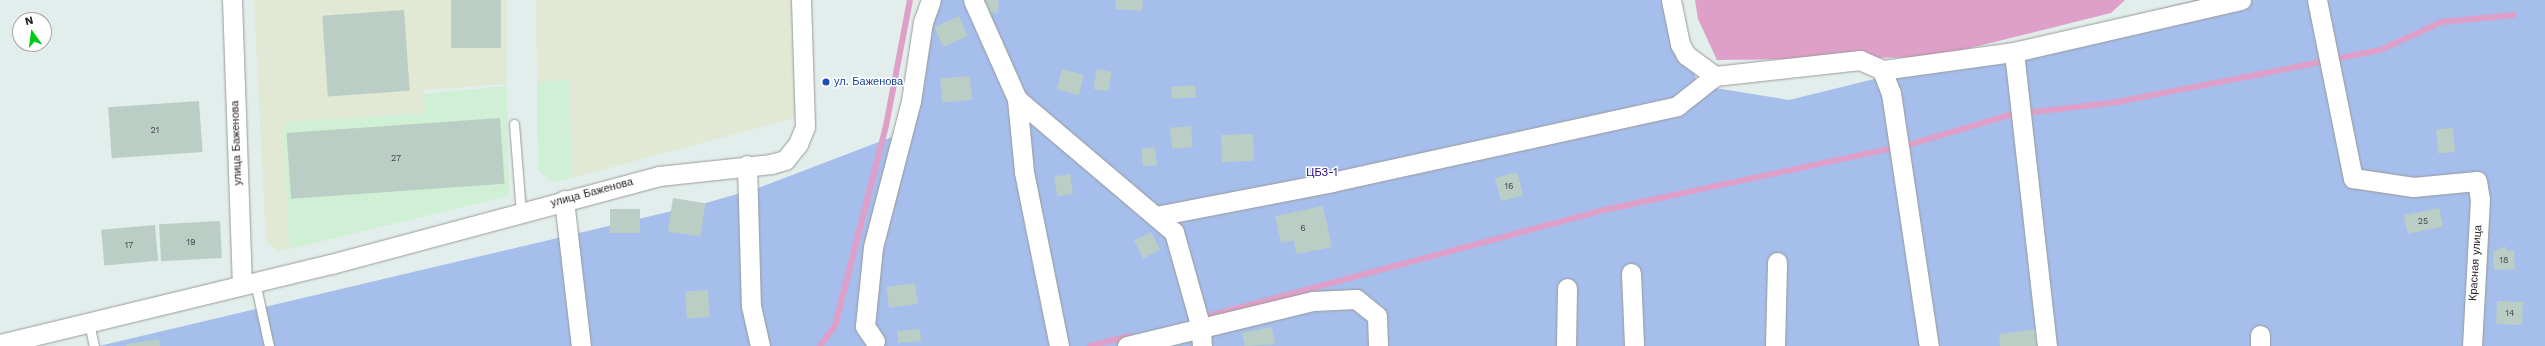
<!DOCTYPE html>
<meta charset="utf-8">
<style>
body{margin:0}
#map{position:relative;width:2545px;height:346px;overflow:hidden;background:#e2eeec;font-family:"Work Sans",sans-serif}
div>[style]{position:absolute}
.commercial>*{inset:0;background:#d0f0d5}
.industrial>*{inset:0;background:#e1e8d3}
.grass>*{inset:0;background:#a5beeb}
.water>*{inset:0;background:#dea0c8}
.stream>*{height:5.5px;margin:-2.75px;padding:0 2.75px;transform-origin:2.75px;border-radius:2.75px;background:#dea0c8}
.building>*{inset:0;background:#bbcec6;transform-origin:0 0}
.roads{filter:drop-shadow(0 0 1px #9a9a9a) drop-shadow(0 0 1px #9a9a9a)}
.service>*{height:9px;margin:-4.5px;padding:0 4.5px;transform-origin:4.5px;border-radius:4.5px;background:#fff}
.minor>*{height:19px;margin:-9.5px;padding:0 9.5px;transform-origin:9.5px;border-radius:9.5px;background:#fff}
.dots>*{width:11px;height:11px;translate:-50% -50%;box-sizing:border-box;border:2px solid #fff;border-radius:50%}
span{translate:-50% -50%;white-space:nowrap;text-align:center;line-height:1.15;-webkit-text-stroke:3px #fff;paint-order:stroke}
.number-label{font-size:9px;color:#444947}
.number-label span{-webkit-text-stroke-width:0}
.transit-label{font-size:11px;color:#164399}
.left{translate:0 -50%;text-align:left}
.street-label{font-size:11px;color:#1d1d1d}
.park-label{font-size:11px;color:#21077e}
.north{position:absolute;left:12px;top:12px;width:40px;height:40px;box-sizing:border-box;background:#fff;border:1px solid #a5a5a5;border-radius:50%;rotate:346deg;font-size:11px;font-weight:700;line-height:16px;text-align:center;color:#1d1d1d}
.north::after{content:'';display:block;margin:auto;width:14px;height:18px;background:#00c91a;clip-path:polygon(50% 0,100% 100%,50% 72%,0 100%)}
</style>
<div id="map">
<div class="commercial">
<i style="clip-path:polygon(569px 79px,572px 178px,553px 183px,538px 170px,537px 82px)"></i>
<i style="clip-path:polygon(507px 86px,509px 196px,289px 249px,282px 122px,425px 113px,424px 94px)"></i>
</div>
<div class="industrial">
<i style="clip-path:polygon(254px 0,507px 0,507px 84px,424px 90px,425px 113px,283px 122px,289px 249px,279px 251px,266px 242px)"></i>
<i style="clip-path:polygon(536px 0,793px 0,797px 117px,572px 178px,569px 79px,537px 82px)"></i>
</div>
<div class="grass">
<i style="clip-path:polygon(938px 0,1681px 0,1697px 85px,1789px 100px,2196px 0,2545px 0,2545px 346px,99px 346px,706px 203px,758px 188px,892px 137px)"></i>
</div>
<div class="water">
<i style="clip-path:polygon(1695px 0,2125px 0,2111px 13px,1934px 57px,1717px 60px,1698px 19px)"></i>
</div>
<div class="stream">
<i style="left:1201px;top:318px;width:422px;rotate:-15deg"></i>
<i style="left:1609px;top:209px;width:310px;rotate:-12.1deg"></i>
<i style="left:1912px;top:144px;width:102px;rotate:-16.5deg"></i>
<i style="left:2010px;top:115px;width:108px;rotate:-6.9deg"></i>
<i style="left:2117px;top:102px;width:126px;rotate:-11deg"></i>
<i style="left:2241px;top:78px;width:142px;rotate:-11.4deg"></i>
<i style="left:2380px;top:50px;width:68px;rotate:-24.3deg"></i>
<i style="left:2442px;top:22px;width:72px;rotate:-5.6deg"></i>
<i style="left:820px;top:346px;width:25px;rotate:-53deg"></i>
<i style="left:835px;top:326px;width:206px;rotate:-75.7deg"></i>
<i style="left:886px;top:126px;width:128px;rotate:-79.2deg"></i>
<i style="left:1090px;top:346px;width:40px;rotate:-14.4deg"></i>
</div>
<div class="building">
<i style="left:451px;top:0;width:50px;height:48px"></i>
<i style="clip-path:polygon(981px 0,999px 0,998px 13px,980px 11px)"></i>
<i style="clip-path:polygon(1116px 0,1143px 0,1142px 11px,1115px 9px)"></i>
<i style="left:404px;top:10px;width:81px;height:82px;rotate:86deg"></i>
<i style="left:959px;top:16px;width:22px;height:27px;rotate:66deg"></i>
<i style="left:1062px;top:69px;width:23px;height:21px;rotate:15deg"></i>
<i style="left:1097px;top:69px;width:15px;height:20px;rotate:11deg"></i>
<i style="left:970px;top:76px;width:24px;height:30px;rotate:85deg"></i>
<i style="left:1195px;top:85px;width:12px;height:24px;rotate:85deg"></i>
<i style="left:199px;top:101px;width:51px;height:91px;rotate:86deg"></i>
<i style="left:500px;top:118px;width:66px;height:214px;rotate:86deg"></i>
<i style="left:1191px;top:126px;width:21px;height:21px;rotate:85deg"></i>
<i style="left:2453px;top:128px;width:24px;height:17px;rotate:85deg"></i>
<i style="left:1253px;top:134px;width:27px;height:32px;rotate:88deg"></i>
<i style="left:1155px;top:147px;width:18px;height:14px;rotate:84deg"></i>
<i style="left:1517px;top:172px;width:24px;height:23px;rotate:75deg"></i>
<i style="left:1070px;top:174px;width:20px;height:16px;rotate:81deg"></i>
<i style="left:673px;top:198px;width:33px;height:34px;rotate:9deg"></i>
<i style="clip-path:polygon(1323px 206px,1332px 247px,1296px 254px,1294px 240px,1281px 243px,1275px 216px)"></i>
<i style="left:2439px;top:208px;width:19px;height:36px;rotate:78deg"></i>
<i style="left:610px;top:209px;width:30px;height:24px"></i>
<i style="left:220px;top:221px;width:37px;height:61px;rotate:87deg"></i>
<i style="left:155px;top:225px;width:36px;height:54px;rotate:85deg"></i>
<i style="left:1151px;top:232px;width:20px;height:19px;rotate:63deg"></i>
<i style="clip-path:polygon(2505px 246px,2507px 251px,2514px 250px,2515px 269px,2494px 270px,2493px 252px)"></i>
<i style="left:915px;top:283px;width:21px;height:29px;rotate:82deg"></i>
<i style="left:708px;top:290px;width:27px;height:23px;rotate:86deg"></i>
<i style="left:2497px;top:301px;width:26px;height:23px;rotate:2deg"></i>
<i style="clip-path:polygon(1272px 327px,1275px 344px,1245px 346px,1242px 333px)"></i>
<i style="left:920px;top:329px;width:12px;height:23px;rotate:85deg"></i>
<i style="clip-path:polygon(2037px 329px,2039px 346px,2000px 346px,1999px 334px)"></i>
<i style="clip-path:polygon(159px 339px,160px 346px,126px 346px,126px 344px)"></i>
</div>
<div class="roads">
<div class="service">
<i style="left:514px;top:124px;width:88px;rotate:85.5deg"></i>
<i style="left:255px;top:282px;width:66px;rotate:77.7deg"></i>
<i style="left:89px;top:323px;width:24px;rotate:78deg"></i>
</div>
<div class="minor">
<i style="left:232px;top:0;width:285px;rotate:88deg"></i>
<i style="left:973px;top:0;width:108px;rotate:66deg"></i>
<i style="left:1017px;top:99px;width:206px;rotate:40.3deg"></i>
<i style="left:1174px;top:232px;width:100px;rotate:74.3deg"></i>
<i style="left:1201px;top:328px;width:18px;rotate:87deg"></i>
<i style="left:1671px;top:0;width:45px;rotate:78.4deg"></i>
<i style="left:1680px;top:44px;width:13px;rotate:61deg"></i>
<i style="left:1686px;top:55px;width:36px;rotate:36deg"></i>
<i style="left:2317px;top:0;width:182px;rotate:78.6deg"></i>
<i style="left:2353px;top:178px;width:61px;rotate:8.5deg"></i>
<i style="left:2413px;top:187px;width:64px;rotate:-5.4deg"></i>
<i style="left:2477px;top:181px;width:18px;rotate:81deg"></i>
<i style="left:2480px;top:199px;width:147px;rotate:93.1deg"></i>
<i style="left:2014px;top:52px;width:233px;rotate:-12.9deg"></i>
<i style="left:1882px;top:70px;width:133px;rotate:-7.8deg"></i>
<i style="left:2014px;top:52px;width:296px;rotate:83.6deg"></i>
<i style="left:1017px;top:99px;width:73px;rotate:84.5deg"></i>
<i style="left:1024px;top:172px;width:177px;rotate:78.6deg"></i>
<i style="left:747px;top:165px;width:141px;rotate:88.4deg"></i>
<i style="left:751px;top:306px;width:41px;rotate:77.3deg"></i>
<i style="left:564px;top:200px;width:147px;rotate:83.4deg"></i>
<i style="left:1156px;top:216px;width:179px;rotate:-10.9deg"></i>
<i style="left:1332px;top:182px;width:353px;rotate:-12.4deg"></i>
<i style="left:1677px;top:106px;width:48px;rotate:-38.3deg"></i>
<i style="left:1715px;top:76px;width:146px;rotate:-6.3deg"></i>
<i style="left:1860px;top:60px;width:24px;rotate:24deg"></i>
<i style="left:1882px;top:70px;width:25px;rotate:69deg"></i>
<i style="left:1891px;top:93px;width:256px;rotate:81.5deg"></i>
<i style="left:1631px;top:273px;width:73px;rotate:87.6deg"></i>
<i style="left:875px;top:341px;width:18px;rotate:-124deg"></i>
<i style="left:865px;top:326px;width:79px;rotate:-84.2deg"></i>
<i style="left:873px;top:247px;width:151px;rotate:-75.4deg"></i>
<i style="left:911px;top:101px;width:80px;rotate:-81.4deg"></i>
<i style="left:923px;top:22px;width:23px;rotate:-70deg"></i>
<i style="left:0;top:344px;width:341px;rotate:-13.6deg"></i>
<i style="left:331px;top:264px;width:340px;rotate:-15deg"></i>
<i style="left:659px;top:176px;width:113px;rotate:-6.1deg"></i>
<i style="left:771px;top:164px;width:15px;rotate:-16deg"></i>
<i style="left:785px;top:160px;width:21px;rotate:-51deg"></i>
<i style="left:798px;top:144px;width:18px;rotate:-68deg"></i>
<i style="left:805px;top:127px;width:127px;rotate:-91.8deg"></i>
<i style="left:1127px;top:346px;width:191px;rotate:-13.6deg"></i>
<i style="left:1313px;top:301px;width:43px;rotate:-2.7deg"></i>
<i style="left:1356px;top:299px;width:27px;rotate:39deg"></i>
<i style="left:1377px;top:316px;width:30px;rotate:88deg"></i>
<i style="left:1566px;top:346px;width:58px;rotate:-89deg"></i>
<i style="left:1775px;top:346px;width:84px;rotate:-88.6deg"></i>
<i style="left:2260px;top:346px;width:11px;rotate:-90deg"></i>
</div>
</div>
<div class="dots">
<i style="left:826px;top:82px;background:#1a4fb4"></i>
</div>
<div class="number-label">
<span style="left:155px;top:130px">21</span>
<span style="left:396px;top:158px">27</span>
<span style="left:1509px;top:186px">16</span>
<span style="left:2423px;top:221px">25</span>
<span style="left:1303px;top:228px">6</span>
<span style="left:191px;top:242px">19</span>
<span style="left:129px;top:245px">17</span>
<span style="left:2504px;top:260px">18</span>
<span style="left:2510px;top:313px">14</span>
</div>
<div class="transit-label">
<span class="left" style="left:834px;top:82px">ул. Баженова</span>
</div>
<div class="street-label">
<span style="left:237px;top:143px;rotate:-92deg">улица Баженова</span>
<span style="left:592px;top:193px;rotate:-15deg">улица Баженова</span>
<span style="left:2476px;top:263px;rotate:-86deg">Красная улица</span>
</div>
<div class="park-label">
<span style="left:1322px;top:173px">ЦБЗ-1</span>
</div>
<div class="north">N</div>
</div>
